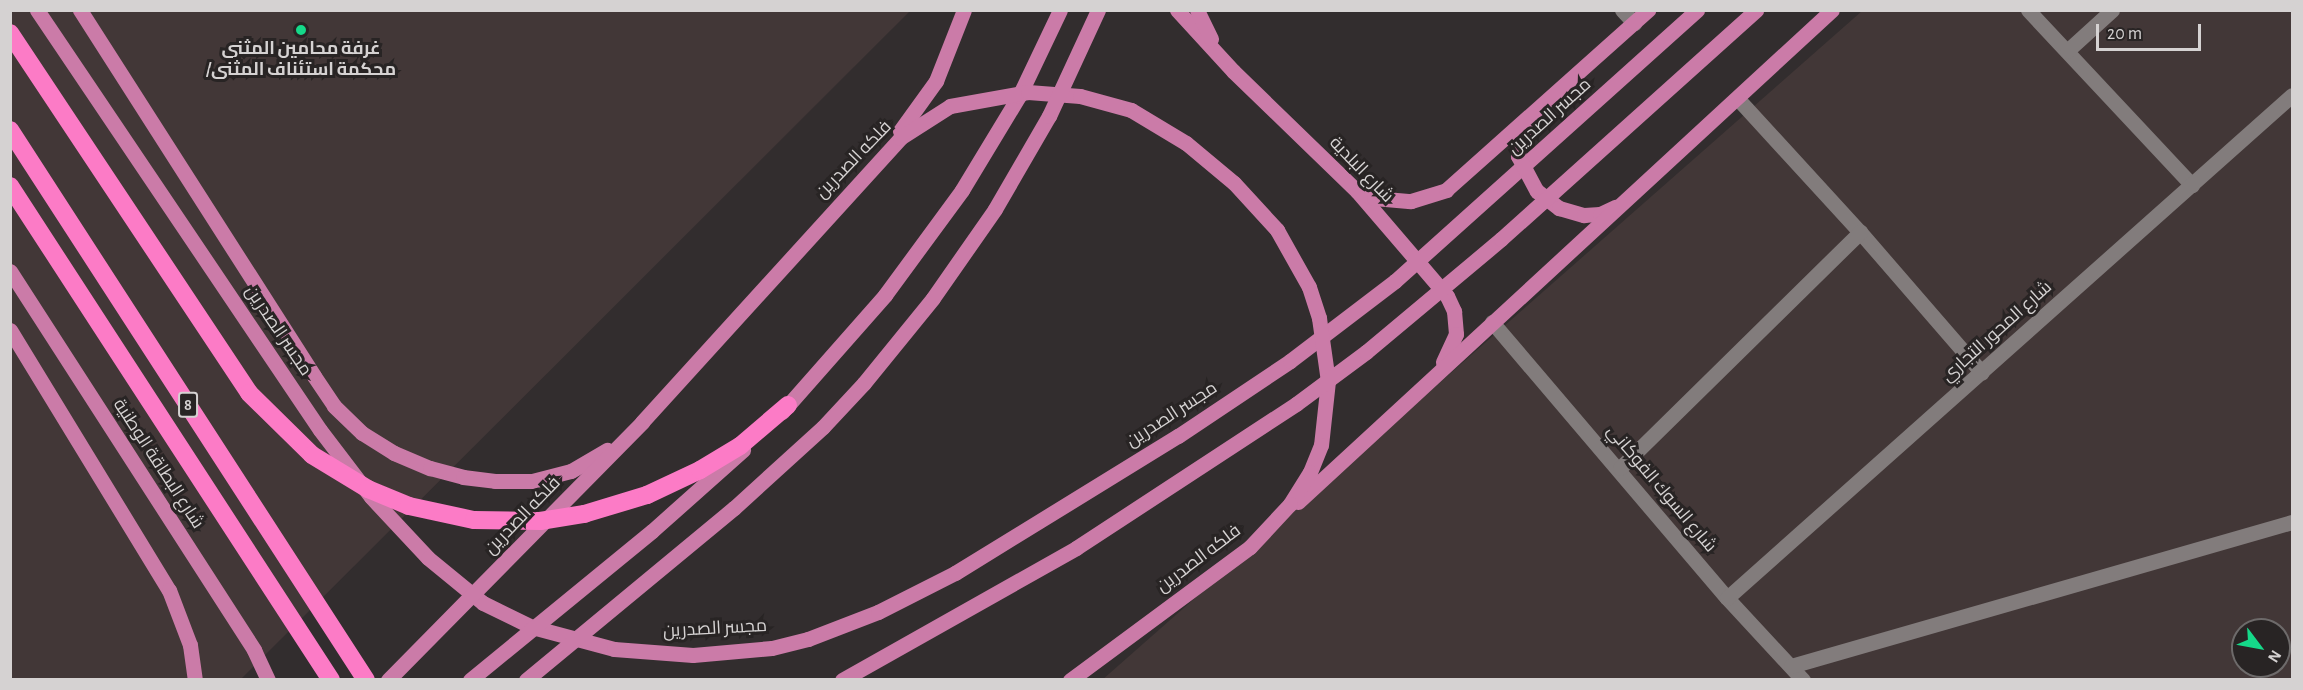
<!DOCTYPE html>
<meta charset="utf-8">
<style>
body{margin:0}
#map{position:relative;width:2303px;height:690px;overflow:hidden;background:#322d2e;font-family:"Alegreya Sans",Cairo,sans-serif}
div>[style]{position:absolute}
.built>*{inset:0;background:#423737}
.minor>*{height:15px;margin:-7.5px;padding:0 7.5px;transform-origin:7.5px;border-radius:7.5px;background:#827c7c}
.major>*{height:15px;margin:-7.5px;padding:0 7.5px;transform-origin:7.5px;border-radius:7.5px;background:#cb7ba8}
.highway>*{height:18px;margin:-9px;padding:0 9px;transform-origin:9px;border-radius:9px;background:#fc7bc6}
.dots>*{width:16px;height:16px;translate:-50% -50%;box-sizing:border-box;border:3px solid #282424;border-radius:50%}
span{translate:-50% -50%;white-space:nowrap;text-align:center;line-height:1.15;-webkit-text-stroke:6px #282424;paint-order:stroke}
.shield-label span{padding:2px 4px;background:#282424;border:2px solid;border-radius:4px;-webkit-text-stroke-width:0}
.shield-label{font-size:16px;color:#d5d2d2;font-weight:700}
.poi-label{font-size:18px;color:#d5d2d2;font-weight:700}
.street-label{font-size:18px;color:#d5d2d2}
.frame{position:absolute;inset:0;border:12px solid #d5d2d2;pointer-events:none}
.north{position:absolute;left:2231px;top:618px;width:60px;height:60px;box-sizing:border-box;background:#282424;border:2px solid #6d6a6a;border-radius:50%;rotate:122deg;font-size:16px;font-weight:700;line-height:24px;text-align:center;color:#d5d2d2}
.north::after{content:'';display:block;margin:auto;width:21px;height:27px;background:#15d989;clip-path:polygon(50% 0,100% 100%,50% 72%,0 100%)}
.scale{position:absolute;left:2096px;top:24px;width:105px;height:27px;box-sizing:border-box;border:3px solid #d5d2d2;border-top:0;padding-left:8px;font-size:18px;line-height:21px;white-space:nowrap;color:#d5d2d2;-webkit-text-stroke:4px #282424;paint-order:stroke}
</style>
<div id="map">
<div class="built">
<i style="clip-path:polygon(10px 11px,910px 11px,240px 680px,11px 679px)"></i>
<i style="clip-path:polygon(evenodd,1862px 11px,2292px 11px,2292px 679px,1102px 680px,1862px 11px,2243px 630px,2279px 630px,2279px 666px,2243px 666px,2243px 630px)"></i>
</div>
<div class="minor">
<i style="left:1622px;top:10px;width:18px;rotate:47deg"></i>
<i style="left:2028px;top:10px;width:240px;rotate:46.9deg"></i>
<i style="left:2067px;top:51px;width:61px;rotate:-42.3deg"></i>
<i style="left:1738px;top:99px;width:180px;rotate:47.5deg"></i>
<i style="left:1860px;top:232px;width:186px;rotate:49.1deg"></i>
<i style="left:1492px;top:322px;width:362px;rotate:49.6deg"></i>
<i style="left:1727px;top:598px;width:112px;rotate:47.2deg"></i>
<i style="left:1620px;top:468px;width:337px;rotate:-44.5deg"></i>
<i style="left:1727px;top:598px;width:756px;rotate:-41.68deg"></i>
<i style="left:1791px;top:666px;width:521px;rotate:-16.04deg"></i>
</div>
<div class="major">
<i style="left:37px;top:10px;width:506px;rotate:56.03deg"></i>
<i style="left:320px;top:430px;width:84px;rotate:52.7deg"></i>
<i style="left:371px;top:497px;width:83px;rotate:46.9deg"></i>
<i style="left:428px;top:558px;width:71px;rotate:39.3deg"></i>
<i style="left:483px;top:603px;width:55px;rotate:26.1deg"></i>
<i style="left:532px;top:627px;width:85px;rotate:15deg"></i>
<i style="left:614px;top:649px;width:79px;rotate:4.3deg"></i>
<i style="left:693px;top:655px;width:79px;rotate:-5.1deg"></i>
<i style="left:772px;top:648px;width:37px;rotate:-14deg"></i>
<i style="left:808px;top:639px;width:75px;rotate:-21.1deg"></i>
<i style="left:878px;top:612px;width:86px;rotate:-26.9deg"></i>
<i style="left:955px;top:573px;width:262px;rotate:-31.6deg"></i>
<i style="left:1178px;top:436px;width:135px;rotate:-33.8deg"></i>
<i style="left:1290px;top:361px;width:132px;rotate:-37.3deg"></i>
<i style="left:1395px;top:281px;width:406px;rotate:-41.9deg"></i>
<i style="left:80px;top:10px;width:434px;rotate:57.4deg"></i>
<i style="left:314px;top:376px;width:36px;rotate:56deg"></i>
<i style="left:334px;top:406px;width:39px;rotate:44deg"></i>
<i style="left:362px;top:433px;width:38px;rotate:32deg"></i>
<i style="left:394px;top:453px;width:39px;rotate:23deg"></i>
<i style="left:430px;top:468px;width:34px;rotate:15deg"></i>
<i style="left:463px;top:477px;width:32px;rotate:7deg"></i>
<i style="left:495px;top:481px;width:37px"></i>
<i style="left:532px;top:481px;width:40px;rotate:-14.4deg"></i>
<i style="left:571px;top:471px;width:42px;rotate:-30.3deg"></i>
<i style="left:1177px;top:10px;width:83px;rotate:47.4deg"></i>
<i style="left:1233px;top:71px;width:173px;rotate:44.1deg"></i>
<i style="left:1357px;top:191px;width:138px;rotate:49.4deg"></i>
<i style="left:1447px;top:296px;width:17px;rotate:65deg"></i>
<i style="left:1454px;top:311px;width:23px;rotate:85deg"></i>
<i style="left:1456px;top:334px;width:31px;rotate:115deg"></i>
<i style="left:1197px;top:10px;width:32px;rotate:64deg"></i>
<i style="left:1528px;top:122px;width:19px;rotate:115deg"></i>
<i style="left:1520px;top:139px;width:17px;rotate:97deg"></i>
<i style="left:1518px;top:156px;width:40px;rotate:62deg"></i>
<i style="left:1537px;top:191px;width:28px;rotate:38deg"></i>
<i style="left:1559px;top:208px;width:26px;rotate:16deg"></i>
<i style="left:1584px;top:215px;width:16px;rotate:-4deg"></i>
<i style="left:1600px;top:214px;width:17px;rotate:-25deg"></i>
<i style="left:900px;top:131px;width:62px;rotate:-54.2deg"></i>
<i style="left:936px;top:81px;width:76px;rotate:-68.5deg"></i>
<i style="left:1359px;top:192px;width:16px;rotate:22deg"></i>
<i style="left:1374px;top:198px;width:37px;rotate:5deg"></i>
<i style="left:1411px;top:201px;width:37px;rotate:-17deg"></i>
<i style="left:1446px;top:190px;width:271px;rotate:-41.7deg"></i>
<i style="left:10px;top:271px;width:451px;rotate:57.2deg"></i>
<i style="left:254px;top:650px;width:33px;rotate:65deg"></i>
<i style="left:10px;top:330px;width:305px;rotate:58.6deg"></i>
<i style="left:169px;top:590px;width:59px;rotate:69.1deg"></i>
<i style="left:190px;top:645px;width:35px;rotate:82deg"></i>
<i style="left:782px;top:412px;width:156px;rotate:-48.6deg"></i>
<i style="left:885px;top:295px;width:130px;rotate:-53.7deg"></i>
<i style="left:962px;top:190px;width:110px;rotate:-58.8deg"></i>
<i style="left:1019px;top:96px;width:95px;rotate:-64.5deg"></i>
<i style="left:1298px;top:502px;width:726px;rotate:-42.66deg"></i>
<i style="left:388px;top:680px;width:362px;rotate:-45.4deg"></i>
<i style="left:642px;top:422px;width:384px;rotate:-47.7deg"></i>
<i style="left:900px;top:138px;width:59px;rotate:-32.6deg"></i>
<i style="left:950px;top:106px;width:79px;rotate:-10.2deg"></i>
<i style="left:1028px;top:92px;width:52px;rotate:4.4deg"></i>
<i style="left:1080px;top:96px;width:53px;rotate:15.4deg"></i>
<i style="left:1131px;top:110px;width:64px;rotate:31deg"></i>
<i style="left:1186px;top:143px;width:62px;rotate:39.8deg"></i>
<i style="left:1234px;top:183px;width:64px;rotate:47.5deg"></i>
<i style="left:1277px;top:230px;width:65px;rotate:60.7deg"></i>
<i style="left:1309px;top:287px;width:33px;rotate:72deg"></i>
<i style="left:1319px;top:318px;width:64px;rotate:81.9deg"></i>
<i style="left:1328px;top:381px;width:64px;rotate:96.2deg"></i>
<i style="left:1321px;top:445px;width:29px;rotate:112deg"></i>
<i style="left:1310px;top:472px;width:38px;rotate:122deg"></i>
<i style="left:1290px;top:504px;width:59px;rotate:132.9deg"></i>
<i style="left:1250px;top:547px;width:224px;rotate:143.5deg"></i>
<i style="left:470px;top:680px;width:235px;rotate:-39.3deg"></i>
<i style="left:652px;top:531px;width:122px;rotate:-41.7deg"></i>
<i style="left:526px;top:680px;width:270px;rotate:-39.6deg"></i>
<i style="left:734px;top:508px;width:120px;rotate:-42.3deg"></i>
<i style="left:823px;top:427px;width:60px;rotate:-47deg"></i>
<i style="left:864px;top:383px;width:109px;rotate:-50.9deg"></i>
<i style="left:933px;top:298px;width:108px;rotate:-55.1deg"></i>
<i style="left:995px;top:209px;width:108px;rotate:-59.9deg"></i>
<i style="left:1049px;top:116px;width:117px;rotate:-65.2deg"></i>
<i style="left:842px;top:680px;width:269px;rotate:-29.4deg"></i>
<i style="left:1076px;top:548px;width:263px;rotate:-33.2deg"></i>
<i style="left:1296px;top:404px;width:87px;rotate:-36.6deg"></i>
<i style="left:1366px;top:352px;width:176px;rotate:-39.9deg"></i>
<i style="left:1501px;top:239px;width:343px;rotate:-41.9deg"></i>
</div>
<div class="highway">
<i style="left:10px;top:33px;width:432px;rotate:56.4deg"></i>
<i style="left:249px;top:393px;width:88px;rotate:44.5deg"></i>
<i style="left:312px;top:455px;width:66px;rotate:31.3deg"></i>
<i style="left:368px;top:489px;width:44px;rotate:22.5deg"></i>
<i style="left:409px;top:506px;width:66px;rotate:12.2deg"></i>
<i style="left:474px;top:520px;width:66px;rotate:0.9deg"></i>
<i style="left:540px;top:521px;width:45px;rotate:-9deg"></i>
<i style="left:584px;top:514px;width:66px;rotate:-16.8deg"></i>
<i style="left:647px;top:495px;width:59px;rotate:-25.3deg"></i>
<i style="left:700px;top:470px;width:47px;rotate:-31deg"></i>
<i style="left:740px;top:446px;width:63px;rotate:-40.5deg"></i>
<i style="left:10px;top:130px;width:655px;rotate:57.09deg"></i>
<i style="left:10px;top:186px;width:589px;rotate:56.98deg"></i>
</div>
<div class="dots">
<i style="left:301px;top:30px;background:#15d989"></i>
</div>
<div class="shield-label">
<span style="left:188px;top:405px">8</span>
</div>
<div class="poi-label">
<span style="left:301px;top:60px">غرفة محامين المثنى<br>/محكمة استئناف المثنى</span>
</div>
<div class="street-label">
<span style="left:1550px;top:117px;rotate:-42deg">مجسر الصدرين</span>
<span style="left:854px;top:160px;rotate:-46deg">فلكه الصدرين</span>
<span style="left:1361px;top:170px;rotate:46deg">شارع البلدية</span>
<span style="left:278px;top:331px;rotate:56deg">مجسر الصدرين</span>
<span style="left:1997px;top:332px;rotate:-42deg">شارع المحور التجاري</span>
<span style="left:1172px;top:415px;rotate:-33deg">مجسر الصدرين</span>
<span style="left:158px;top:464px;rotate:57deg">شارع البطاقة الوطنية</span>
<span style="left:1661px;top:489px;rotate:50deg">شارع السوك الفوكاني</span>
<span style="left:523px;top:516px;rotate:-46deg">فلكه الصدرين</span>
<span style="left:1199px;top:559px;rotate:-37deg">فلكه الصدرين</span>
<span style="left:715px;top:629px;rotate:-3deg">مجسر الصدرين</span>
</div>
<div class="frame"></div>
<div class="north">N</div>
<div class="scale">20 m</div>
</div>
